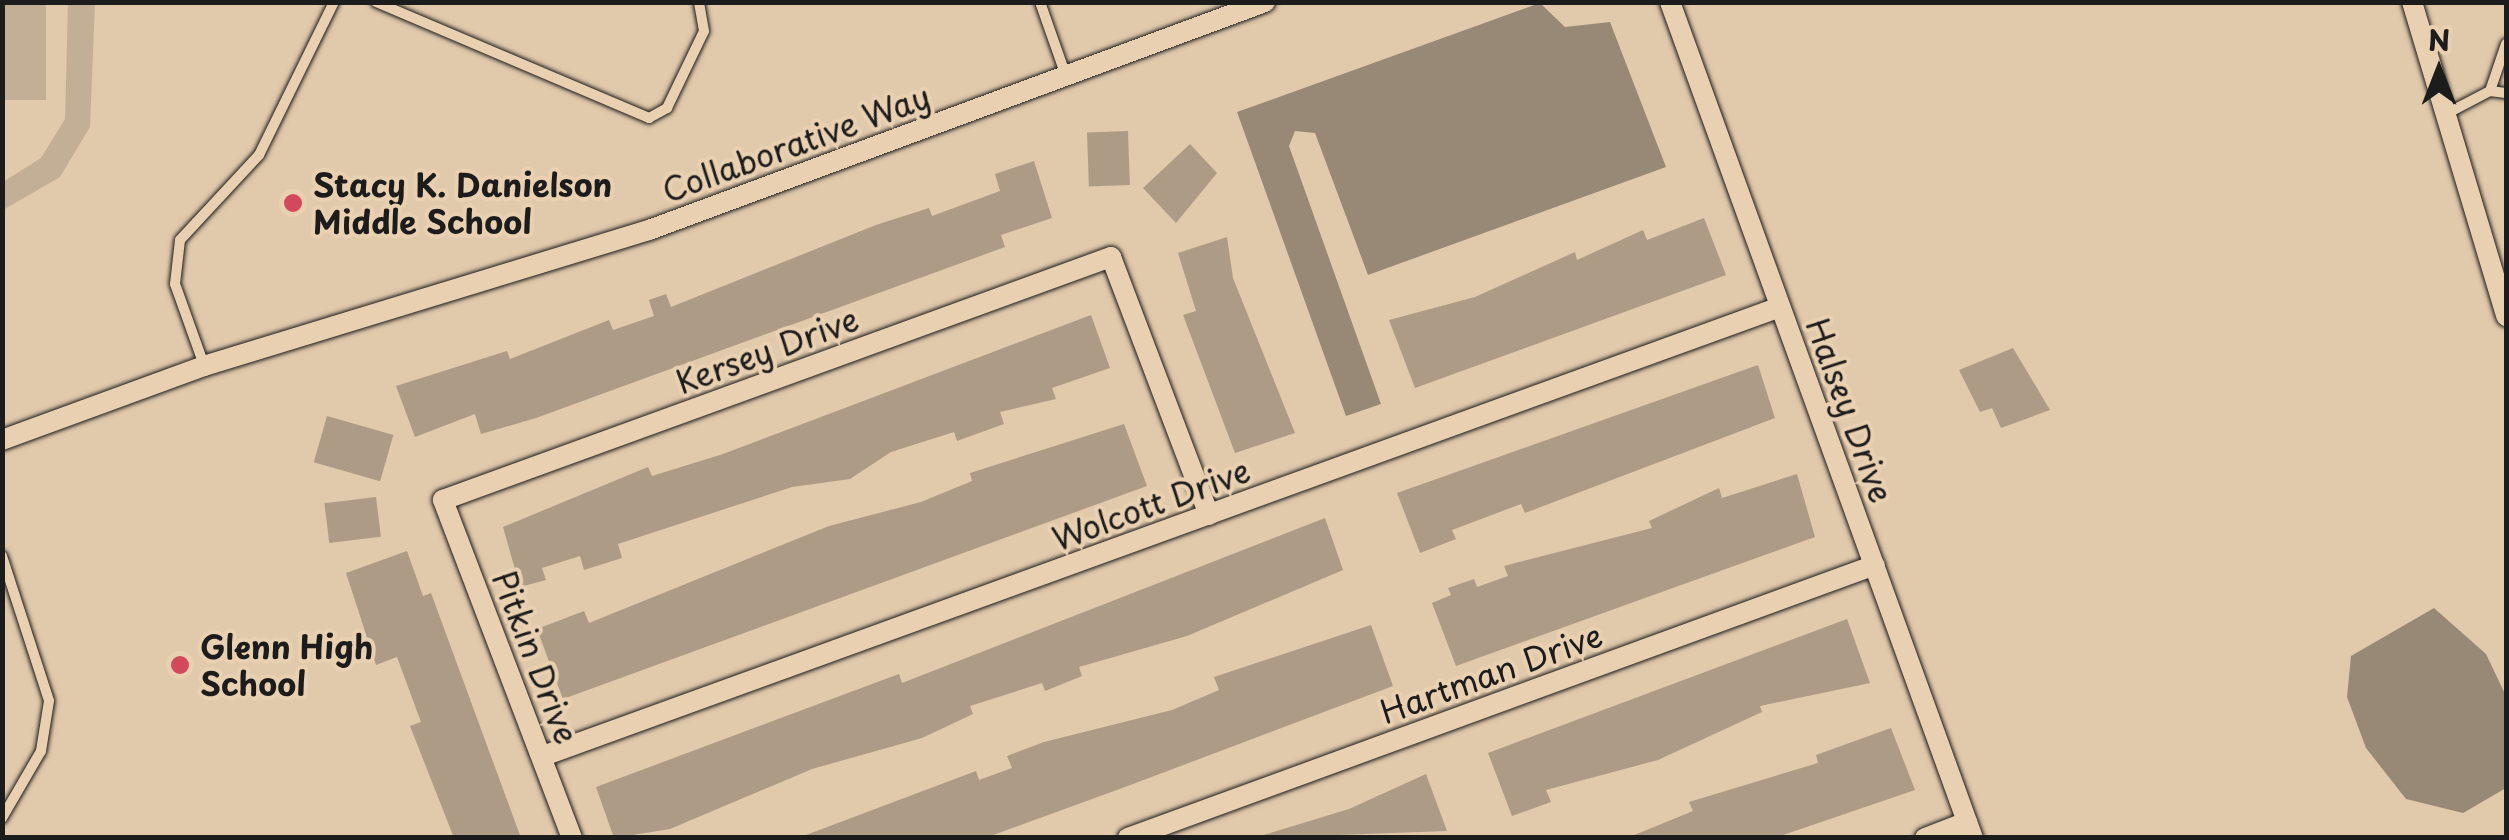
<!DOCTYPE html>
<style>
body{margin:0}
#map{position:relative;width:2509px;height:840px;overflow:hidden;background:#e1c9ab;font-family:"Playpen Sans",sans-serif}
div>[style]{position:absolute}
.green>*{inset:0;background:#c3af96;transform-origin:0 0}
.water>*{inset:0;background:#988976}
.building>*{inset:0;background:#ad9b85;transform-origin:0 0}
.roads{filter:drop-shadow(0 0 2px #1c1c1c) drop-shadow(0 0 2px #1c1c1c)}
.lane>*{height:10px;margin:-5px;padding:0 5px;transform-origin:5px;border-radius:5px;background:#e9d0b1}
.street>*{height:20px;margin:-10px;padding:0 10px;transform-origin:10px;border-radius:10px;background:#e9d0b1}
.dots>*{width:28px;height:28px;translate:-50% -50%;box-sizing:border-box;border:5px solid #e9d0b1;border-radius:50%}
span{translate:-50% -50%;white-space:nowrap;text-align:center;line-height:1.15;-webkit-text-stroke:8px #e9d0b1;paint-order:stroke}
.street-label{font-size:32px;color:#1c1c1c}
.poi-label{font-size:32px;color:#1c1c1c;font-weight:700}
.left{translate:0 -50%;text-align:left}
.frame{position:absolute;inset:0;border:5px solid #1c1c1c;pointer-events:none}
.north{position:absolute;left:2389px;top:20px;width:100px;height:100px;-webkit-text-stroke:8px #e9d0b1;paint-order:stroke;rotate:0deg;font-size:28px;font-weight:700;line-height:40px;text-align:center;color:#1c1c1c}
.north::after{content:'';display:block;margin:auto;width:35px;height:45px;background:#1c1c1c;clip-path:polygon(50% 0,100% 100%,50% 72%,0 100%)}
</style>
<div id="map">
<div class="green">
<i style="left:2px;top:3px;width:44px;height:97px"></i>
<i style="clip-path:polygon(68px 3px,95px 3px,90px 127px,60px 177px,3px 210px,3px 182px,41px 158px,65px 119px)"></i>
</div>
<div class="water">
<i style="clip-path:polygon(1540px 3px,1565px 27px,1610px 22px,1666px 167px,1368px 275px,1315px 133px,1295px 131px,1289px 146px,1381px 404px,1346px 416px,1237px 112px)"></i>
<i style="clip-path:polygon(2434px 608px,2486px 654px,2506px 696px,2506px 788px,2463px 813px,2406px 799px,2366px 748px,2347px 697px,2351px 656px)"></i>
</div>
<div class="building">
<i style="left:1128px;top:131px;width:54px;height:41px;rotate:88deg"></i>
<i style="clip-path:polygon(1190px 144px,1217px 173px,1176px 223px,1143px 188px)"></i>
<i style="clip-path:polygon(1034px 161px,1052px 218px,1001px 235px,1005px 247px,536px 418px,481px 434px,475px 414px,415px 437px,396px 386px,507px 351px,510px 359px,609px 320px,613px 330px,654px 316px,649px 300px,666px 294px,671px 307px,876px 225px,929px 208px,932px 216px,1000px 191px,995px 174px)"></i>
<i style="clip-path:polygon(1704px 218px,1726px 275px,1415px 388px,1389px 320px,1475px 297px,1575px 252px,1577px 260px,1643px 230px,1647px 240px)"></i>
<i style="clip-path:polygon(1227px 237px,1233px 278px,1295px 433px,1235px 453px,1183px 315px,1196px 311px,1178px 253px)"></i>
<i style="clip-path:polygon(1091px 315px,1110px 368px,1052px 388px,1056px 399px,1000px 412px,1004px 424px,957px 441px,954px 432px,891px 452px,850px 479px,792px 487px,618px 544px,622px 558px,584px 570px,580px 556px,542px 568px,546px 580px,520px 587px,503px 527px,648px 467px,652px 476px,723px 454px)"></i>
<i style="clip-path:polygon(2013px 348px,2050px 410px,2001px 428px,1992px 408px,1980px 412px,1959px 370px)"></i>
<i style="clip-path:polygon(1758px 365px,1775px 418px,1525px 513px,1521px 504px,1452px 530px,1456px 539px,1420px 553px,1397px 493px)"></i>
<i style="left:327px;top:416px;width:69px;height:48px;rotate:16deg"></i>
<i style="clip-path:polygon(1124px 424px,1147px 486px,563px 699px,537px 629px,584px 611px,589px 623px,829px 526px,921px 502px,972px 481px,970px 473px)"></i>
<i style="clip-path:polygon(1797px 474px,1815px 537px,1456px 666px,1432px 603px,1451px 595px,1448px 588px,1474px 579px,1477px 587px,1508px 576px,1504px 566px,1652px 528px,1649px 521px,1719px 488px,1722px 498px)"></i>
<i style="left:376px;top:497px;width:40px;height:52px;rotate:83deg"></i>
<i style="clip-path:polygon(1325px 518px,1343px 570px,1187px 636px,1079px 667px,1082px 676px,1045px 691px,1042px 683px,970px 706px,973px 714px,922px 738px,812px 769px,670px 829px,614px 838px,596px 787px,899px 674px,902px 683px)"></i>
<i style="clip-path:polygon(407px 551px,423px 596px,431px 593px,521px 838px,454px 838px,410px 726px,421px 722px,397px 657px,376px 665px,346px 573px)"></i>
<i style="clip-path:polygon(1847px 619px,1870px 683px,1760px 706px,1762px 712px,1658px 760px,1546px 790px,1551px 802px,1512px 816px,1488px 753px)"></i>
<i style="clip-path:polygon(1371px 625px,1393px 686px,1125px 787px,985px 838px,798px 838px,976px 771px,979px 780px,1012px 768px,1007px 756px,1044px 742px,1172px 710px,1219px 690px,1214px 677px)"></i>
<i style="clip-path:polygon(1891px 728px,1915px 790px,1774px 838px,1627px 838px,1693px 811px,1689px 802px,1818px 763px,1816px 755px)"></i>
<i style="clip-path:polygon(1426px 774px,1447px 831px,1254px 838px,1349px 809px)"></i>
</div>
<div class="roads">
<div class="lane">
<i style="left:376px;top:2px;width:297px;rotate:23deg"></i>
<i style="left:649px;top:118px;width:21px;rotate:-29deg"></i>
<i style="left:667px;top:108px;width:85px;rotate:-64.3deg"></i>
<i style="left:704px;top:31px;width:29px;rotate:-100deg"></i>
<i style="left:1040px;top:2px;width:78px;rotate:70.6deg"></i>
<i style="left:2490px;top:91px;width:50px;rotate:-71.2deg"></i>
<i style="left:2444px;top:115px;width:52px;rotate:-27.6deg"></i>
<i style="left:2490px;top:91px;width:16px;rotate:7deg"></i>
<i style="left:204px;top:365px;width:86px;rotate:-109.7deg"></i>
<i style="left:175px;top:284px;width:44px;rotate:-83.5deg"></i>
<i style="left:180px;top:240px;width:116px;rotate:-47.1deg"></i>
<i style="left:259px;top:155px;width:170px;rotate:-63.9deg"></i>
<i style="left:2px;top:556px;width:152px;rotate:72deg"></i>
<i style="left:49px;top:701px;width:51px;rotate:99.1deg"></i>
<i style="left:41px;top:751px;width:78px;rotate:120.2deg"></i>
</div>
<div class="street">
<i style="left:1670px;top:2px;width:889px;rotate:70.08deg"></i>
<i style="left:2412px;top:2px;width:328px;rotate:73.3deg"></i>
<i style="left:2px;top:440px;width:215px;rotate:-20.1deg"></i>
<i style="left:204px;top:366px;width:465px;rotate:-17deg"></i>
<i style="left:649px;top:230px;width:657px;rotate:-20.31deg"></i>
<i style="left:543px;top:756px;width:1316px;rotate:-19.95deg"></i>
<i style="left:572px;top:838px;width:362px;rotate:-110.9deg"></i>
<i style="left:443px;top:500px;width:711px;rotate:-19.99deg"></i>
<i style="left:1111px;top:257px;width:276px;rotate:69.2deg"></i>
<i style="left:1128px;top:838px;width:795px;rotate:-20.08deg"></i>
<i style="left:1925px;top:838px;width:45px;rotate:-20.9deg"></i>
</div>
</div>
<div class="dots">
<i style="left:293px;top:203px;background:#d1495b"></i>
<i style="left:180px;top:665px;background:#d1495b"></i>
</div>
<div class="street-label">
<span style="left:796px;top:143px;rotate:-20deg">Collaborative Way</span>
<span style="left:767px;top:350px;rotate:-20deg">Kersey Drive</span>
<span style="left:1850px;top:410px;rotate:70deg">Halsey Drive</span>
<span style="left:1151px;top:504px;rotate:-20deg">Wolcott Drive</span>
<span style="left:536px;top:657px;rotate:69deg">Pitkin Drive</span>
<span style="left:1491px;top:673px;rotate:-20deg">Hartman Drive</span>
</div>
<div class="poi-label">
<span class="left" style="left:313px;top:203px">Stacy K. Danielson<br>Middle School</span>
<span class="left" style="left:200px;top:665px">Glenn High<br>School</span>
</div>
<div class="frame"></div>
<div class="north">N</div>
</div>
